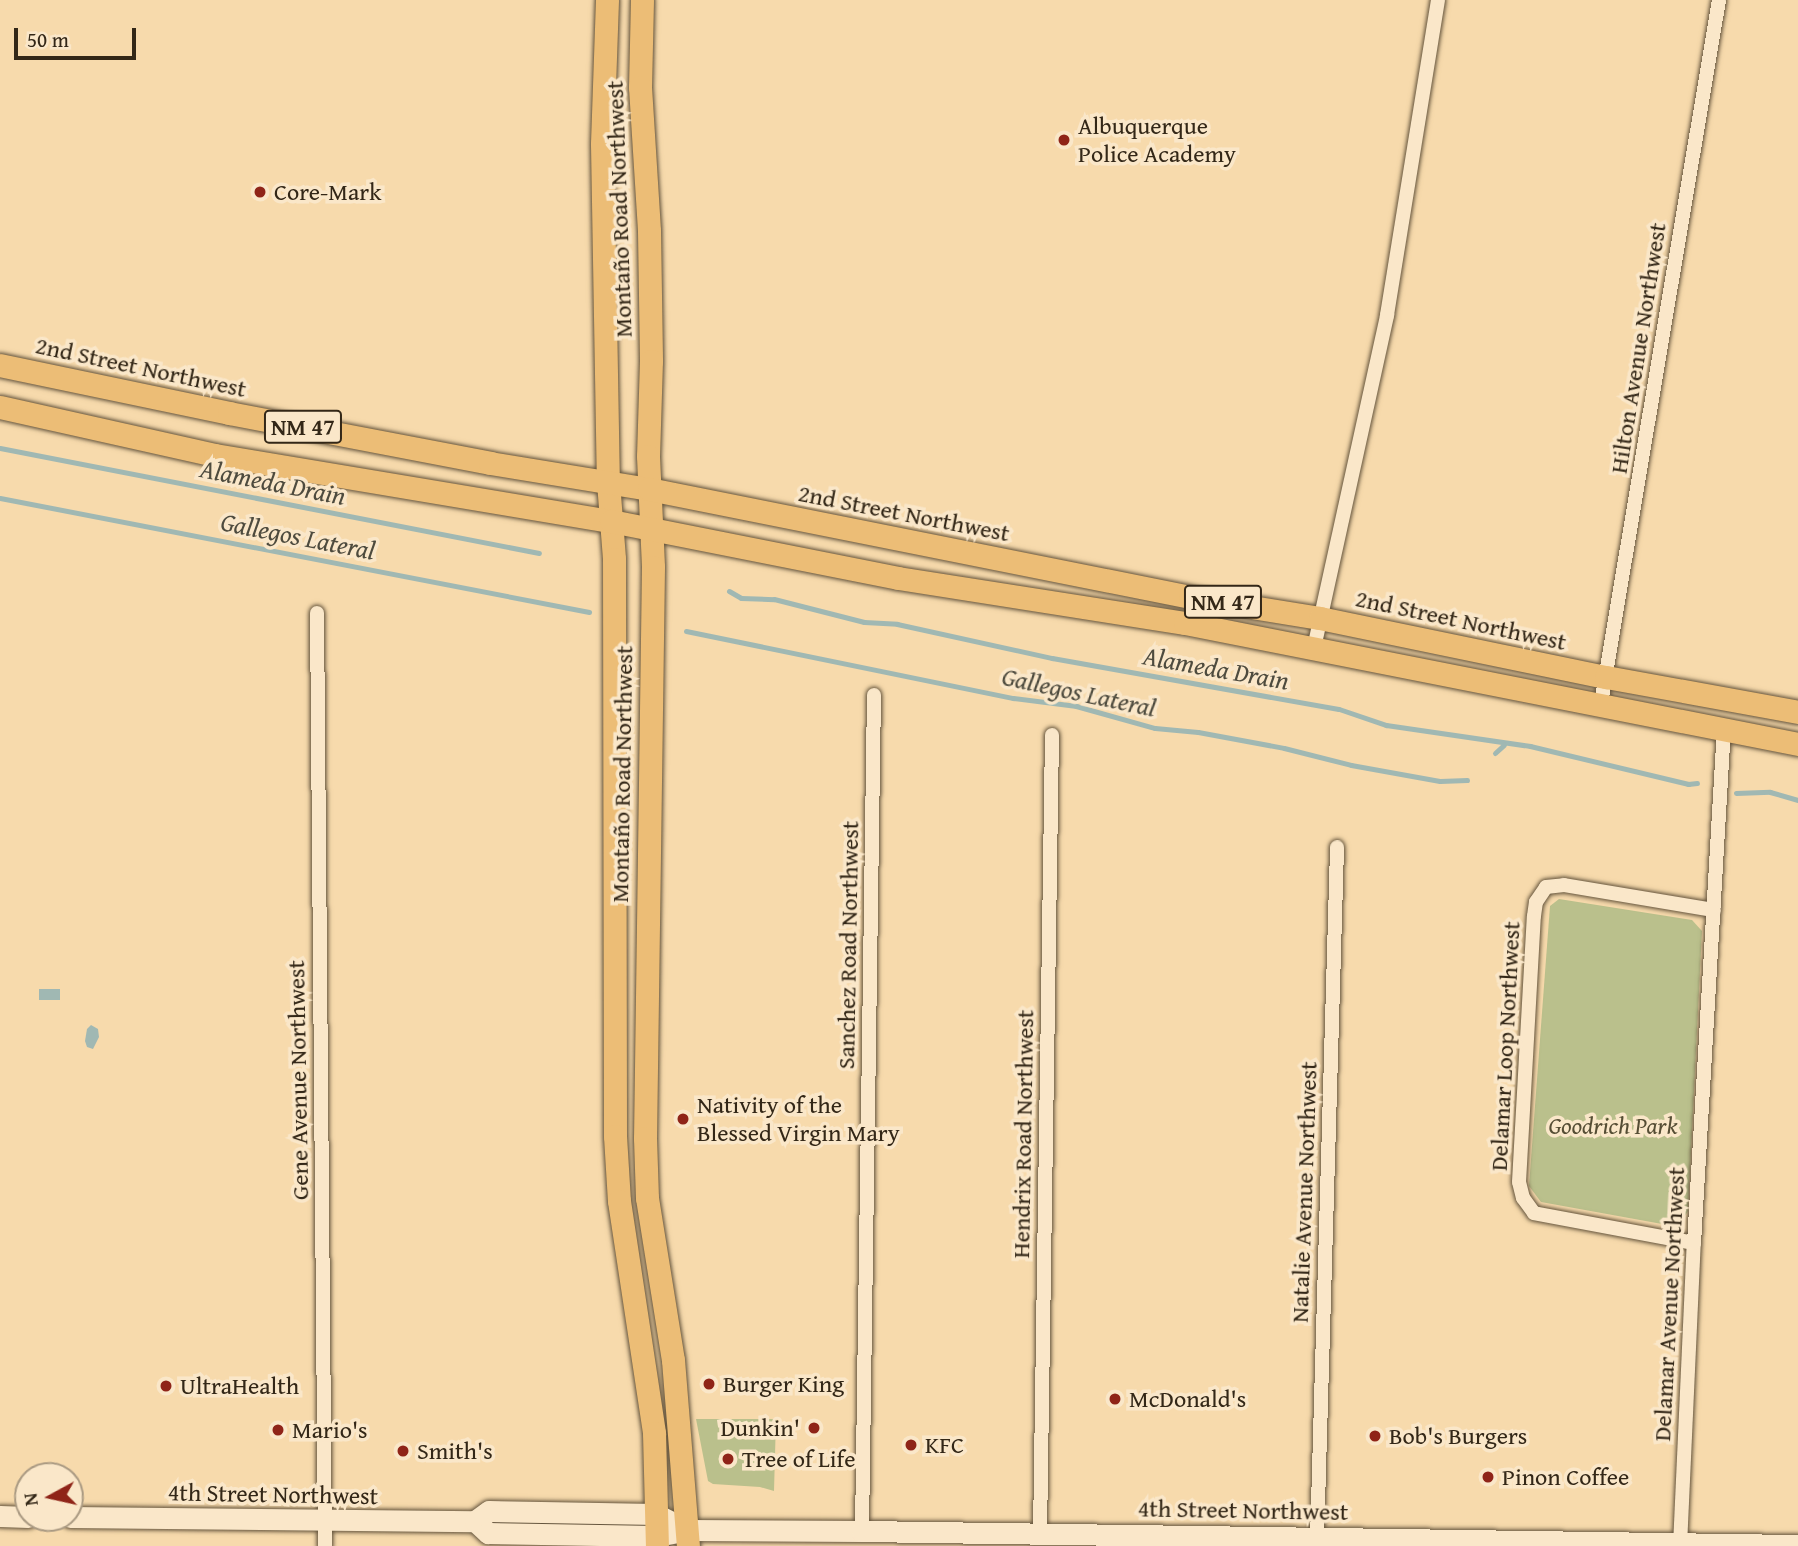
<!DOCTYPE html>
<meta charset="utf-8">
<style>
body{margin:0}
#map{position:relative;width:1798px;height:1546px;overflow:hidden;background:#f7daac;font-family:"Gentium Book Plus",serif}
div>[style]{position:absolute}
.green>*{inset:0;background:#bac08c}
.water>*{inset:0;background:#a0b8b3;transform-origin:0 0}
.stream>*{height:5px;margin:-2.5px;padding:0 2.5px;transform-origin:2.5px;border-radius:2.5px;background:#a0b8b3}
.roads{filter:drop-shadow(0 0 2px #64543c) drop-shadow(0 0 2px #64543c)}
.minor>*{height:14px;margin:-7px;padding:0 7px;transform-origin:7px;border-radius:7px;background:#fae7c9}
.secondary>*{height:21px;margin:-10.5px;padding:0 10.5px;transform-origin:10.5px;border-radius:10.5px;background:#fae7c9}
.primary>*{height:23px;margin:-11.5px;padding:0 11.5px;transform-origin:11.5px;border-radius:11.5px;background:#ecbd76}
.dots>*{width:19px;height:19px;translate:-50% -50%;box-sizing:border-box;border:4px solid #fae7c9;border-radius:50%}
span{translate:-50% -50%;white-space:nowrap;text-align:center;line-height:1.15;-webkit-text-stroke:7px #fae7c9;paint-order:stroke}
.shield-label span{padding:2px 5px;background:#fae7c9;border:2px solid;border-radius:5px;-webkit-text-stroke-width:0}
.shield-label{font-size:23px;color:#332717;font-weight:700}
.poi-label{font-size:24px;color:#332717}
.left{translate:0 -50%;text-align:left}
.right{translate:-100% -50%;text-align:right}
.street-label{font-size:24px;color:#332717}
.park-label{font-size:24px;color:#554d34;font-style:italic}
.water-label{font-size:26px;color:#4e4b3e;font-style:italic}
.north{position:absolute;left:14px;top:1462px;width:70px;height:70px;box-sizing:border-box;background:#fae7c9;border:2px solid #aa9a82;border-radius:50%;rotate:262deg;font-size:19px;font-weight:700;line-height:28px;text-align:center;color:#332717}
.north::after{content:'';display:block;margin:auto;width:24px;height:32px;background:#8f2418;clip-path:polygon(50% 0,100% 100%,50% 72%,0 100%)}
.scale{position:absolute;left:14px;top:28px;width:122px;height:32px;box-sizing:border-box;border:4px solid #332717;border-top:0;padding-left:9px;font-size:21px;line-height:24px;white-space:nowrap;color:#332717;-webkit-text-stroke:5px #fae7c9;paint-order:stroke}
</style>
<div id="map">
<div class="green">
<i style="clip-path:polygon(1559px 899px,1692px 920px,1702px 931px,1688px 1211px,1681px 1222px,1673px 1226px,1541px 1202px,1529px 1186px,1550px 906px)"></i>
<i style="clip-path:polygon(696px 1419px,776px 1419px,774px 1491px,760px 1487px,713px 1484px,708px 1481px)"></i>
</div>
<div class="water">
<i style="left:39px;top:989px;width:21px;height:11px"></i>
<i style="clip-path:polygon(91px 1025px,98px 1029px,99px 1037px,93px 1049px,87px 1047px,85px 1041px,87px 1029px)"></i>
</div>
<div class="stream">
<i style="left:0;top:448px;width:549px;rotate:11.02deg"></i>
<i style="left:0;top:498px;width:600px;rotate:10.95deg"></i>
<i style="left:729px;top:591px;width:14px;rotate:30deg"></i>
<i style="left:741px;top:598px;width:33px;rotate:2deg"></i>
<i style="left:774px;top:599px;width:93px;rotate:14.3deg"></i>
<i style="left:864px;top:622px;width:33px;rotate:3deg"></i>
<i style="left:897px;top:624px;width:159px;rotate:12.4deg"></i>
<i style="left:1052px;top:658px;width:291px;rotate:10.1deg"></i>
<i style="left:1339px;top:709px;width:50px;rotate:18.8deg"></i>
<i style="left:1386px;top:725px;width:146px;rotate:8.3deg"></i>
<i style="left:1530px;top:746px;width:163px;rotate:13.5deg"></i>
<i style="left:1688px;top:784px;width:9px;rotate:-6deg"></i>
<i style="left:686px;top:631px;width:334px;rotate:11.6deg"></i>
<i style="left:1013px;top:698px;width:64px;rotate:7.2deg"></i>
<i style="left:1076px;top:706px;width:82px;rotate:15.6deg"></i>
<i style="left:1155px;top:728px;width:43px;rotate:5.3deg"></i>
<i style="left:1198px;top:732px;width:87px;rotate:10.5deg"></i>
<i style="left:1284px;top:748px;width:69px;rotate:14.2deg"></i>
<i style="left:1351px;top:765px;width:90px;rotate:10.2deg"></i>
<i style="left:1440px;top:781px;width:27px;rotate:-2deg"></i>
<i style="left:1495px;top:753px;width:12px;rotate:-42deg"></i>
<i style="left:1736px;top:793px;width:34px;rotate:-2deg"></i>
<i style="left:1770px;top:792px;width:29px;rotate:16deg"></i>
</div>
<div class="roads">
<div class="minor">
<i style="left:317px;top:613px;width:933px;rotate:89.51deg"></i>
<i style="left:1314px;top:648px;width:341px;rotate:-77.6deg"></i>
<i style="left:1387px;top:315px;width:319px;rotate:-80.8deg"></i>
<i style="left:1601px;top:703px;width:713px;rotate:-80.47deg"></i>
<i style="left:1694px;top:1243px;width:163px;rotate:-169.4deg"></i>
<i style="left:1534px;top:1213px;width:19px;rotate:-126deg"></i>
<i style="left:1523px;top:1198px;width:16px;rotate:-104deg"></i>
<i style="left:1519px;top:1182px;width:266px;rotate:-86.8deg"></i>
<i style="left:1534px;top:916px;width:14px;rotate:-82deg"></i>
<i style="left:1536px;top:902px;width:18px;rotate:-56deg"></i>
<i style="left:1546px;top:887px;width:18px;rotate:-6deg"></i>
<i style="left:1564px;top:885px;width:152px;rotate:9.5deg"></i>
<i style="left:862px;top:1531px;width:836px;rotate:-89.18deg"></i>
<i style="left:1040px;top:1534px;width:799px;rotate:-89.14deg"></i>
<i style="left:1317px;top:1539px;width:692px;rotate:-88.34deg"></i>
<i style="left:1680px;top:1546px;width:303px;rotate:-87.4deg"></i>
<i style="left:1694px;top:1243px;width:516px;rotate:-86.67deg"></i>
</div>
<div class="secondary">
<i style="left:0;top:1516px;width:28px;rotate:2deg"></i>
<i style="left:70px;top:1517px;width:405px;rotate:0.6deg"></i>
<i style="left:475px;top:1521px;width:17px;rotate:-36deg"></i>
<i style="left:489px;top:1511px;width:167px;rotate:1deg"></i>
<i style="left:656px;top:1514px;width:16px;rotate:27deg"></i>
<i style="left:475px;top:1521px;width:18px;rotate:43deg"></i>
<i style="left:488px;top:1533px;width:169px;rotate:1deg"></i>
<i style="left:657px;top:1536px;width:32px;rotate:-11deg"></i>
<i style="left:688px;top:1530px;width:174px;rotate:0.3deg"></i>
<i style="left:862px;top:1531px;width:936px;rotate:0.86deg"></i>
</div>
<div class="primary">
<i style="left:607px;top:0;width:144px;rotate:92deg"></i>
<i style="left:602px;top:144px;width:338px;rotate:89deg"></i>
<i style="left:608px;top:482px;width:77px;rotate:85.5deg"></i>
<i style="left:614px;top:559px;width:577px;rotate:89.9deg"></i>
<i style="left:615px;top:1136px;width:65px;rotate:86.5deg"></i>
<i style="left:619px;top:1201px;width:235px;rotate:81.4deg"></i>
<i style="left:654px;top:1433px;width:113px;rotate:88.5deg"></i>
<i style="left:642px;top:0;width:87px;rotate:91.3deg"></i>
<i style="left:640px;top:87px;width:144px;rotate:86.4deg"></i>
<i style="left:649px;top:231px;width:130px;rotate:89.1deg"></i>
<i style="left:651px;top:361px;width:95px;rotate:91.8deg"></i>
<i style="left:648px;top:456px;width:111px;rotate:87.4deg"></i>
<i style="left:653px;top:567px;width:571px;rotate:90.8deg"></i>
<i style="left:645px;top:1138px;width:60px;rotate:88.1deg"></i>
<i style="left:647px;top:1198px;width:164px;rotate:80.9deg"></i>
<i style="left:673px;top:1360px;width:187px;rotate:85.4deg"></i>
<i style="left:0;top:365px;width:234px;rotate:11.8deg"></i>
<i style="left:229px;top:413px;width:266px;rotate:10.8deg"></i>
<i style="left:490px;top:463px;width:161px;rotate:9.3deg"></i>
<i style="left:649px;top:489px;width:552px;rotate:11.29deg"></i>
<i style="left:1190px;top:597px;width:132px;rotate:9.2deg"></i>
<i style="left:1320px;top:618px;width:292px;rotate:11.7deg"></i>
<i style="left:1606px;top:677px;width:195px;rotate:10.3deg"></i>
<i style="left:0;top:407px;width:220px;rotate:12.6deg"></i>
<i style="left:215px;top:455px;width:401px;rotate:9.5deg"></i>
<i style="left:611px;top:521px;width:293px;rotate:11.2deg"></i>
<i style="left:898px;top:578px;width:291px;rotate:8.9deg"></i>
<i style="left:1185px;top:623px;width:625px;rotate:11.17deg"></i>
</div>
</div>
<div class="dots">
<i style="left:1064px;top:140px;background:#8f2418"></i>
<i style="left:260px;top:192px;background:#8f2418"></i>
<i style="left:683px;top:1119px;background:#8f2418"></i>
<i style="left:709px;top:1384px;background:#8f2418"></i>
<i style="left:166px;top:1386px;background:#8f2418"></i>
<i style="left:1115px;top:1399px;background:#8f2418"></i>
<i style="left:814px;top:1428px;background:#8f2418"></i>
<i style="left:278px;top:1430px;background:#8f2418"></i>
<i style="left:1375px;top:1436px;background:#8f2418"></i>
<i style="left:911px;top:1445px;background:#8f2418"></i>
<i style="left:403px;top:1451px;background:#8f2418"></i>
<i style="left:728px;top:1459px;background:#8f2418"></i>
<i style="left:1488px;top:1477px;background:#8f2418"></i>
</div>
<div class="shield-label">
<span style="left:303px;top:427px">NM 47</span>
<span style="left:1223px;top:602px">NM 47</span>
</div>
<div class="poi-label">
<span class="left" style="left:1078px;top:140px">Albuquerque<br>Police Academy</span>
<span class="left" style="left:274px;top:192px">Core-Mark</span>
<span class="left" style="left:697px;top:1119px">Nativity of the<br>Blessed Virgin Mary</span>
<span class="left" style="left:723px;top:1384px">Burger King</span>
<span class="left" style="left:180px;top:1386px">UltraHealth</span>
<span class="left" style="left:1129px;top:1399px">McDonald's</span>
<span class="right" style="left:800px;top:1428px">Dunkin'</span>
<span class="left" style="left:292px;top:1430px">Mario's</span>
<span class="left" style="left:1389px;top:1436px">Bob's Burgers</span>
<span class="left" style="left:925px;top:1445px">KFC</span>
<span class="left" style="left:417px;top:1451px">Smith's</span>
<span class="left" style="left:742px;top:1459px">Tree of Life</span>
<span class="left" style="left:1502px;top:1477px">Pinon Coffee</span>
</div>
<div class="street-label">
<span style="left:619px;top:209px;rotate:-92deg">Montaño Road Northwest</span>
<span style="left:1638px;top:348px;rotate:-81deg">Hilton Avenue Northwest</span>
<span style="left:141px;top:367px;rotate:12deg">2nd Street Northwest</span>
<span style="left:904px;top:513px;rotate:11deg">2nd Street Northwest</span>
<span style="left:1461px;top:620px;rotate:12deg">2nd Street Northwest</span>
<span style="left:622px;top:774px;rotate:-89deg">Montaño Road Northwest</span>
<span style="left:848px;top:945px;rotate:-89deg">Sanchez Road Northwest</span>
<span style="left:1505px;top:1046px;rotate:-87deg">Delamar Loop Northwest</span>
<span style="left:298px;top:1080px;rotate:-91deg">Gene Avenue Northwest</span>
<span style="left:1023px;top:1134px;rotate:-89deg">Hendrix Road Northwest</span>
<span style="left:1304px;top:1192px;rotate:-88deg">Natalie Avenue Northwest</span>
<span style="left:1669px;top:1304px;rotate:-87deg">Delamar Avenue Northwest</span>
<span style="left:273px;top:1494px;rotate:1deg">4th Street Northwest</span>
<span style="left:1243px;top:1510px;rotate:1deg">4th Street Northwest</span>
</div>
<div class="park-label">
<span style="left:1613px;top:1126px">Goodrich Park</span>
</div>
<div class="water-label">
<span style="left:273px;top:482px;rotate:11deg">Alameda Drain</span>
<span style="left:298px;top:536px;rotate:11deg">Gallegos Lateral</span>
<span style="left:1216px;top:668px;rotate:10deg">Alameda Drain</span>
<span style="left:1079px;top:692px;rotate:12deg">Gallegos Lateral</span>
</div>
<div class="north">N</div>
<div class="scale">50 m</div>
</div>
